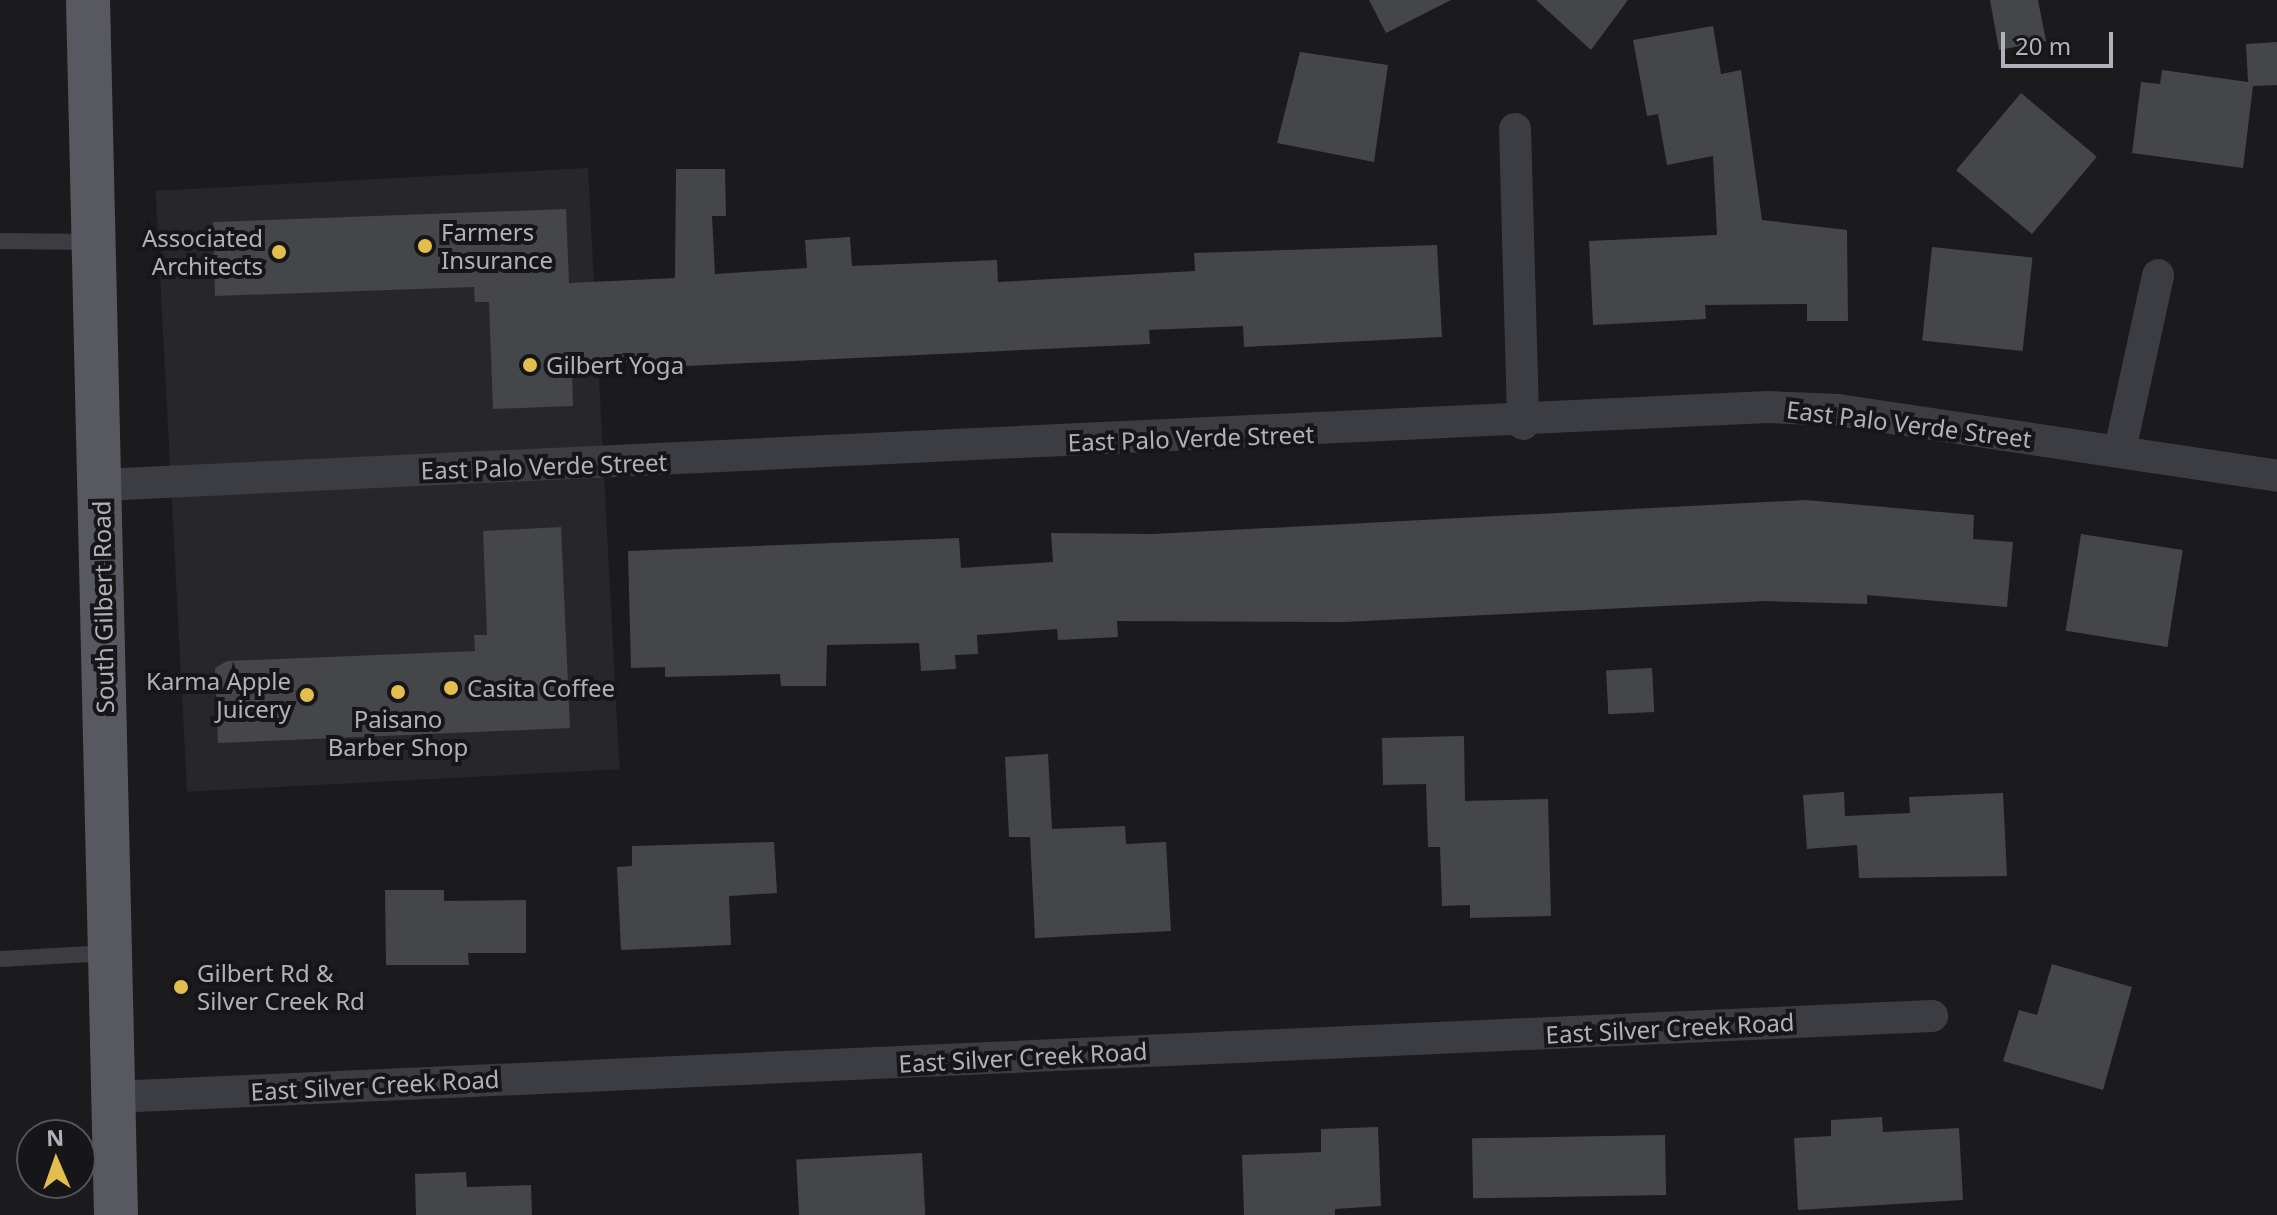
<!DOCTYPE html>
<style>
body{margin:0}
#map{position:relative;width:2277px;height:1215px;overflow:hidden;background:#1b1b1d;font-family:"Noto Sans",sans-serif}
div>[style]{position:absolute}
.built>*{inset:0;background:#27272a;transform-origin:0 0}
.building>*{inset:0;background:#45464a;transform-origin:0 0}
.service>*{height:16px;margin:-8px;padding:0 8px;transform-origin:8px;border-radius:8px;background:#3c3d42}
.minor>*{height:32px;margin:-16px;padding:0 16px;transform-origin:16px;border-radius:16px;background:#3c3d42}
.primary>*{height:44px;margin:-22px;padding:0 22px;transform-origin:22px;border-radius:22px;background:#585960}
.dots>*{width:22px;height:22px;translate:-50% -50%;box-sizing:border-box;border:4px solid #161618;border-radius:50%}
span{translate:-50% -50%;white-space:nowrap;text-align:center;line-height:1.15;-webkit-text-stroke:8px #161618;paint-order:stroke}
.poi-label{font-size:24px;color:#afb1bb}
.left{translate:0 -50%;text-align:left}
.right{translate:-100% -50%;text-align:right}
.street-label{font-size:24px;color:#afb1bb}
.north{position:absolute;left:16px;top:1119px;width:80px;height:80px;box-sizing:border-box;background:#161618;border:2px solid #535459;border-radius:50%;rotate:358deg;font-size:22px;font-weight:700;line-height:32px;text-align:center;color:#afb1bb}
.north::after{content:'';display:block;margin:auto;width:28px;height:36px;background:#e4be4c;clip-path:polygon(50% 0,100% 100%,50% 72%,0 100%)}
.scale{position:absolute;left:2001px;top:32px;width:112px;height:36px;box-sizing:border-box;border:4px solid #afb1bb;border-top:0;padding-left:10px;font-size:24px;line-height:28px;white-space:nowrap;color:#afb1bb;-webkit-text-stroke:6px #161618;paint-order:stroke}
</style>
<div id="map">
<div class="built">
<i style="left:588px;top:168px;width:602px;height:433px;rotate:87deg"></i>
</div>
<div class="building">
<i style="clip-path:polygon(1369px 0,1451px 0,1386px 33px)"></i>
<i style="clip-path:polygon(1536px 0,1628px 0,1591px 50px)"></i>
<i style="clip-path:polygon(1990px 0,2038px 0,2046px 41px,1999px 50px)"></i>
<i style="clip-path:polygon(1713px 26px,1721px 74px,1741px 70px,1762px 220px,1847px 230px,1848px 321px,1807px 321px,1807px 304px,1705px 305px,1706px 319px,1593px 325px,1589px 241px,1717px 235px,1713px 156px,1667px 165px,1658px 114px,1647px 116px,1633px 40px)"></i>
<i style="clip-path:polygon(2277px 42px,2277px 85px,2253px 86px,2243px 168px,2132px 153px,2141px 82px,2160px 84px,2162px 70px,2248px 82px,2246px 44px)"></i>
<i style="clip-path:polygon(1300px 52px,1388px 65px,1374px 162px,1277px 143px)"></i>
<i style="left:2021px;top:93px;width:99px;height:101px;rotate:40deg"></i>
<i style="clip-path:polygon(676px 169px,725px 169px,726px 216px,712px 216px,715px 274px,807px 268px,805px 240px,850px 237px,852px 266px,997px 260px,998px 282px,1195px 271px,1194px 253px,1437px 245px,1442px 337px,1244px 347px,1243px 326px,1149px 330px,1150px 344px,666px 367px,666px 360px,572px 365px,573px 406px,493px 409px,489px 302px,475px 302px,474px 287px,215px 296px,213px 222px,566px 209px,569px 283px,675px 278px)"></i>
<i style="left:1932px;top:247px;width:101px;height:94px;rotate:6deg"></i>
<i style="clip-path:polygon(1806px 500px,1974px 515px,1973px 539px,2013px 542px,2007px 607px,1867px 595px,1867px 604px,1765px 601px,1345px 622px,1117px 621px,1118px 637px,1058px 640px,1057px 629px,977px 635px,978px 654px,955px 655px,956px 669px,921px 671px,919px 643px,827px 645px,826px 686px,781px 686px,780px 674px,665px 677px,665px 667px,631px 668px,628px 551px,959px 538px,961px 568px,1053px 562px,1051px 533px,1153px 534px)"></i>
<i style="clip-path:polygon(561px 527px,570px 728px,218px 743px,215px 668px,227px 661px,475px 651px,474px 635px,487px 635px,483px 531px)"></i>
<i style="left:2081px;top:534px;width:103px;height:98px;rotate:9deg"></i>
<i style="left:1652px;top:668px;width:44px;height:46px;rotate:87deg"></i>
<i style="clip-path:polygon(1464px 736px,1465px 801px,1548px 799px,1551px 916px,1470px 918px,1470px 905px,1442px 906px,1440px 847px,1428px 847px,1426px 784px,1383px 785px,1382px 738px)"></i>
<i style="clip-path:polygon(1048px 754px,1052px 829px,1125px 826px,1126px 844px,1166px 842px,1171px 931px,1035px 938px,1030px 837px,1009px 837px,1005px 757px)"></i>
<i style="clip-path:polygon(1844px 792px,1845px 816px,1910px 813px,1909px 797px,2003px 793px,2007px 876px,1859px 878px,1857px 845px,1807px 849px,1803px 795px)"></i>
<i style="clip-path:polygon(774px 842px,777px 893px,729px 896px,731px 945px,621px 950px,617px 867px,632px 866px,632px 846px)"></i>
<i style="clip-path:polygon(385px 890px,444px 890px,444px 901px,526px 900px,526px 953px,468px 953px,469px 965px,386px 965px)"></i>
<i style="clip-path:polygon(2052px 964px,2132px 987px,2103px 1090px,2003px 1061px,2019px 1010px,2037px 1015px)"></i>
<i style="clip-path:polygon(1882px 1117px,1883px 1132px,1959px 1128px,1963px 1200px,1798px 1210px,1794px 1138px,1831px 1136px,1831px 1120px)"></i>
<i style="clip-path:polygon(1378px 1127px,1381px 1206px,1335px 1209px,1335px 1215px,1244px 1215px,1242px 1155px,1321px 1152px,1321px 1129px)"></i>
<i style="left:1665px;top:1135px;width:60px;height:193px;rotate:89deg"></i>
<i style="left:922px;top:1153px;width:62px;height:126px;rotate:87deg"></i>
<i style="clip-path:polygon(466px 1172px,467px 1187px,531px 1185px,532px 1215px,416px 1215px,415px 1174px)"></i>
</div>
<div class="service">
<i style="left:0;top:241px;width:90px;rotate:0.6deg"></i>
<i style="left:0;top:959px;width:109px;rotate:-3.2deg"></i>
</div>
<div class="minor">
<i style="left:1515px;top:129px;width:295px;rotate:88.4deg"></i>
<i style="left:2120px;top:450px;width:179px;rotate:-77.7deg"></i>
<i style="left:100px;top:485px;width:1670px;rotate:-2.68deg"></i>
<i style="left:1768px;top:407px;width:70px;rotate:2.5deg"></i>
<i style="left:1838px;top:410px;width:444px;rotate:8.5deg"></i>
<i style="left:113px;top:1097px;width:1821px;rotate:-2.55deg"></i>
</div>
<div class="primary">
<i style="left:88px;top:0;width:1215px;rotate:88.68deg"></i>
</div>
<div class="dots">
<i style="left:425px;top:246px;background:#e4be4c"></i>
<i style="left:279px;top:252px;background:#e4be4c"></i>
<i style="left:530px;top:365px;background:#e4be4c"></i>
<i style="left:451px;top:688px;background:#e4be4c"></i>
<i style="left:398px;top:692px;background:#e4be4c"></i>
<i style="left:307px;top:695px;background:#e4be4c"></i>
<i style="left:181px;top:987px;background:#e4be4c"></i>
</div>
<div class="poi-label">
<span class="left" style="left:441px;top:246px">Farmers<br>Insurance</span>
<span class="right" style="left:263px;top:252px">Associated<br>Architects</span>
<span class="left" style="left:546px;top:365px">Gilbert Yoga</span>
<span class="right" style="left:291px;top:695px">Karma Apple<br>Juicery</span>
<span class="left" style="left:467px;top:688px">Casita Coffee</span>
<span style="left:398px;top:733px">Paisano<br>Barber Shop</span>
<span class="left" style="left:197px;top:987px">Gilbert Rd &amp;<br>Silver Creek Rd</span>
</div>
<div class="street-label">
<span style="left:1909px;top:424px;rotate:7deg">East Palo Verde Street</span>
<span style="left:1191px;top:438px;rotate:-2deg">East Palo Verde Street</span>
<span style="left:544px;top:466px;rotate:-2deg">East Palo Verde Street</span>
<span style="left:103px;top:607px;rotate:-91deg">South Gilbert Road</span>
<span style="left:1670px;top:1028px;rotate:-3deg">East Silver Creek Road</span>
<span style="left:1023px;top:1057px;rotate:-3deg">East Silver Creek Road</span>
<span style="left:375px;top:1085px;rotate:-3deg">East Silver Creek Road</span>
</div>
<div class="north">N</div>
<div class="scale">20 m</div>
</div>
